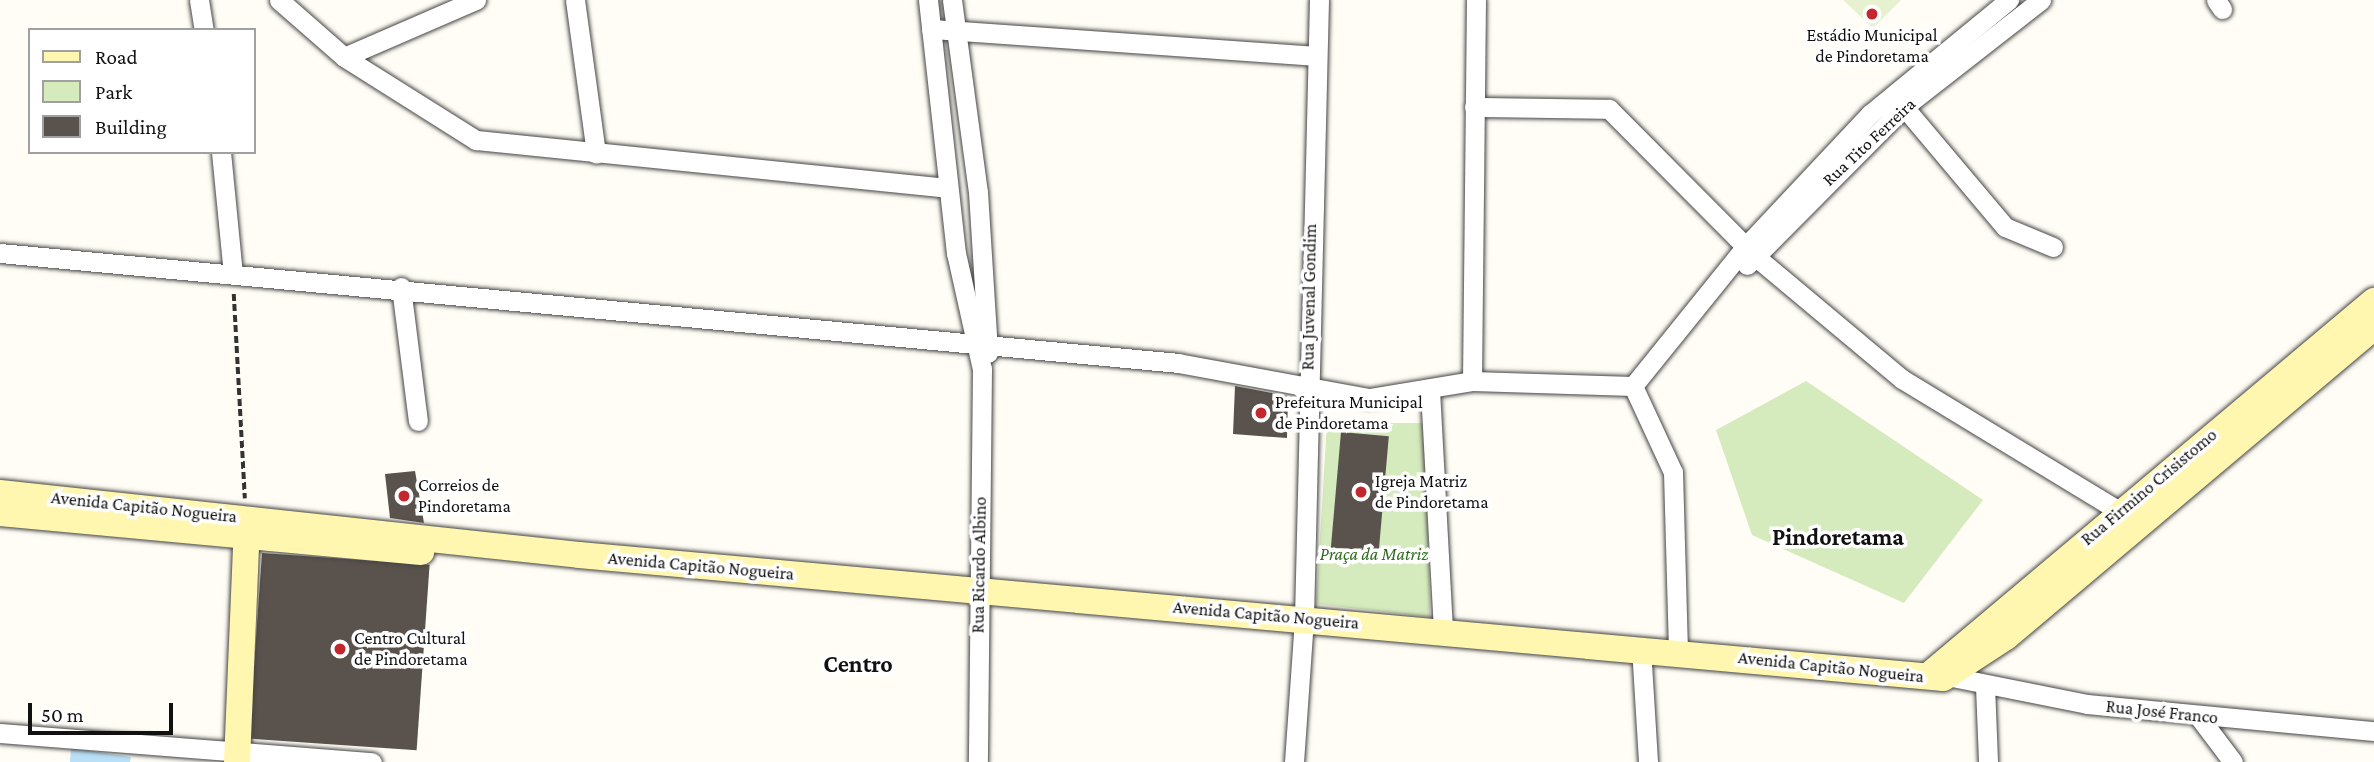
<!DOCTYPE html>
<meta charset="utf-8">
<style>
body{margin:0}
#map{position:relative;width:2374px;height:762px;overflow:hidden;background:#fffdf5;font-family:"Crimson Pro",serif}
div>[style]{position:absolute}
.green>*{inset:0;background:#d5ebbd}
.pitch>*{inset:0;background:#e6f2cf}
.water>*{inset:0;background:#b9e0f7}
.building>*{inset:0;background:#5a524d;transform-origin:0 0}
.path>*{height:3.5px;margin-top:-1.75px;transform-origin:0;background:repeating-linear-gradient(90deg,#333 0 7px,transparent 0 10.5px)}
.roads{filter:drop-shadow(0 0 2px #444) drop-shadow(0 0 2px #444)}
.minor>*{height:19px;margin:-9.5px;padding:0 9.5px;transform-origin:9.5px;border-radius:9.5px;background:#fff}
.secondary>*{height:26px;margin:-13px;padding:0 13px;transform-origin:13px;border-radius:13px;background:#fff6b0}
.dots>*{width:19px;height:19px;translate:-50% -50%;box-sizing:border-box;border:4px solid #fff;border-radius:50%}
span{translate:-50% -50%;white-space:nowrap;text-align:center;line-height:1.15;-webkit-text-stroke:7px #fff;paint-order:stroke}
.poi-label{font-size:18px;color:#111}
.left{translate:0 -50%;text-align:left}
.street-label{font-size:18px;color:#111}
.park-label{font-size:18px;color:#2f6b1f;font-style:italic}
.district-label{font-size:24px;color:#111;font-weight:700}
.legend{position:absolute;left:28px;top:28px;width:228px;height:126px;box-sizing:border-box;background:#fff;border:2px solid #a0a0a0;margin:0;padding:9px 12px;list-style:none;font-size:21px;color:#111}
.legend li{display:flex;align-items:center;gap:14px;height:35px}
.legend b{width:35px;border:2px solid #a0a0a0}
.scale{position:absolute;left:28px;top:703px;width:145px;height:32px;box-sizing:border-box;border:4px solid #111;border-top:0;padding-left:9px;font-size:21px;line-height:24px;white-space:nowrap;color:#111;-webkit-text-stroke:5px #fff;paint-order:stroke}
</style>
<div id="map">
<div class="green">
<i style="clip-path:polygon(1806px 381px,1983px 500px,1904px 603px,1752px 535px,1716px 430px)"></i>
<i style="clip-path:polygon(1327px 423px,1425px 423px,1430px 617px,1316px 604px)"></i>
</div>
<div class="pitch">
<i style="clip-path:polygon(1843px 0,1901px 0,1873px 28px)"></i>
</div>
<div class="water">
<i style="clip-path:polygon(71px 748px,131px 757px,130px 762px,70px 762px)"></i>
</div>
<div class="building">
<i style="clip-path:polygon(1235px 386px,1288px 396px,1287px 438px,1233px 434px)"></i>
<i style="left:1341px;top:432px;width:48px;height:116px;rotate:5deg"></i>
<i style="clip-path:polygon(415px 471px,424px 523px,390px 518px,385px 474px)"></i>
<i style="left:262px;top:553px;width:168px;height:186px;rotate:4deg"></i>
</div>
<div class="path">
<i style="left:234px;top:294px;width:205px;rotate:86.9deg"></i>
</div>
<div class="roads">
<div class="minor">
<i style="left:199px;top:0;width:30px;rotate:81deg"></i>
<i style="left:279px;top:0;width:86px;rotate:41.2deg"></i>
<i style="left:344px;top:57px;width:156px;rotate:32.2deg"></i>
<i style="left:476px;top:140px;width:474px;rotate:5.8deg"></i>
<i style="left:575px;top:0;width:155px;rotate:82.2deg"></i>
<i style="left:928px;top:0;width:255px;rotate:83.7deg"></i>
<i style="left:956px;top:253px;width:119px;rotate:77.4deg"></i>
<i style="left:982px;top:369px;width:393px;rotate:90.6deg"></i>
<i style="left:952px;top:0;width:194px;rotate:82.3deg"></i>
<i style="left:978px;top:192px;width:161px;rotate:86.4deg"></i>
<i style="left:2216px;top:0;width:11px;rotate:56deg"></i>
<i style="left:931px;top:29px;width:385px;rotate:4deg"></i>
<i style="left:344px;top:57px;width:144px;rotate:-23.4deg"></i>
<i style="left:1474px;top:107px;width:135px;rotate:0.8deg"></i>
<i style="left:1609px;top:109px;width:209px;rotate:45.2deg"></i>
<i style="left:1756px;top:257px;width:190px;rotate:39.9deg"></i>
<i style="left:1902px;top:379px;width:254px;rotate:31.3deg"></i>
<i style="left:1904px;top:107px;width:157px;rotate:49.9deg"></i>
<i style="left:2005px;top:227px;width:52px;rotate:22.6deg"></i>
<i style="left:221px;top:152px;width:123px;rotate:84.4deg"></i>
<i style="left:0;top:253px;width:1183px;rotate:5.33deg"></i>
<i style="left:1178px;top:363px;width:194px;rotate:10.4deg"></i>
<i style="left:1369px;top:398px;width:104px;rotate:-9.4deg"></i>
<i style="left:1472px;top:381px;width:161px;rotate:1.8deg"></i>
<i style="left:1633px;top:386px;width:95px;rotate:65.1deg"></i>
<i style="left:1673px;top:472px;width:179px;rotate:88.4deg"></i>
<i style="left:1747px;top:265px;width:223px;rotate:-45.2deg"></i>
<i style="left:1904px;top:107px;width:174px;rotate:-38deg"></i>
<i style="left:401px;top:287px;width:135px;rotate:82.8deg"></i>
<i style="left:1472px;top:381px;width:381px;rotate:-89.4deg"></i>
<i style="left:1633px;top:386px;width:179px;rotate:-51.1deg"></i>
<i style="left:1745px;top:247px;width:183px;rotate:-46.8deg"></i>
<i style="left:1870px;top:114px;width:180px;rotate:-39.4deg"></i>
<i style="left:1430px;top:390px;width:239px;rotate:86.9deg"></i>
<i style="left:1641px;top:647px;width:115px;rotate:86.5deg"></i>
<i style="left:1952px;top:677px;width:138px;rotate:11.3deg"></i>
<i style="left:2087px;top:704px;width:288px;rotate:5.4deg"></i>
<i style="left:1985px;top:686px;width:76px;rotate:87.7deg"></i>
<i style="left:2199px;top:717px;width:56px;rotate:52.9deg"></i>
<i style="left:0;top:733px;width:373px;rotate:4.5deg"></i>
<i style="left:1294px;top:762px;width:144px;rotate:-86deg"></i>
<i style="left:1304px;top:618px;width:618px;rotate:-88.61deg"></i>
</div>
<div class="secondary">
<i style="left:0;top:493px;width:582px;rotate:6.11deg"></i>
<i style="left:579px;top:555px;width:1370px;rotate:5.15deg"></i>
<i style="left:1943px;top:678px;width:75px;rotate:-33.1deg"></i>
<i style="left:2006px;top:637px;width:481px;rotate:-40.1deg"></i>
<i style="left:0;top:513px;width:423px;rotate:5.3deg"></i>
<i style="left:1928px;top:676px;width:583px;rotate:-40.06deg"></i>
<i style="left:237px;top:762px;width:239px;rotate:-87.6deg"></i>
</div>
</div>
<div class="dots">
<i style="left:1872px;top:14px;background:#c4262e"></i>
<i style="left:1261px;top:413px;background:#c4262e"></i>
<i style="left:1361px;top:492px;background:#c4262e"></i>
<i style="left:404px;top:496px;background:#c4262e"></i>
<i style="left:340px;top:649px;background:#c4262e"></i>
</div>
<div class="poi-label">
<span style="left:1872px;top:46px">Estádio Municipal<br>de Pindoretama</span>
<span class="left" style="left:1275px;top:413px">Prefeitura Municipal<br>de Pindoretama</span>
<span class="left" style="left:1375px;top:492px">Igreja Matriz<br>de Pindoretama</span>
<span class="left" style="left:418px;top:496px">Correios de<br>Pindoretama</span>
<span class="left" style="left:354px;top:649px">Centro Cultural<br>de Pindoretama</span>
</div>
<div class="street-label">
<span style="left:1869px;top:142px;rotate:-43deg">Rua Tito Ferreira</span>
<span style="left:1309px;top:297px;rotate:-89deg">Rua Juvenal Gondim</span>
<span style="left:2149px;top:487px;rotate:-40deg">Rua Firmino Crisistomo</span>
<span style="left:144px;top:507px;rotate:6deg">Avenida Capitão Nogueira</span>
<span style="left:979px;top:565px;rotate:-89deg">Rua Ricardo Albino</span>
<span style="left:701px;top:566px;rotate:5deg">Avenida Capitão Nogueira</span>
<span style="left:1266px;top:615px;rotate:5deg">Avenida Capitão Nogueira</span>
<span style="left:1831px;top:667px;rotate:6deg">Avenida Capitão Nogueira</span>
<span style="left:2162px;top:712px;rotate:6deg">Rua José Franco</span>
</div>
<div class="park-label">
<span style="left:1374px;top:554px">Praça da Matriz</span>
</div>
<div class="district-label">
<span style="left:1838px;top:537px">Pindoretama</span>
<span style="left:858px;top:664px">Centro</span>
</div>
<ul class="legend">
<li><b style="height:9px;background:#fff6b0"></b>Road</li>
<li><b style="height:19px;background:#d5ebbd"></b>Park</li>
<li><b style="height:19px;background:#5a524d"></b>Building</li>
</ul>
<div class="scale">50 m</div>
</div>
